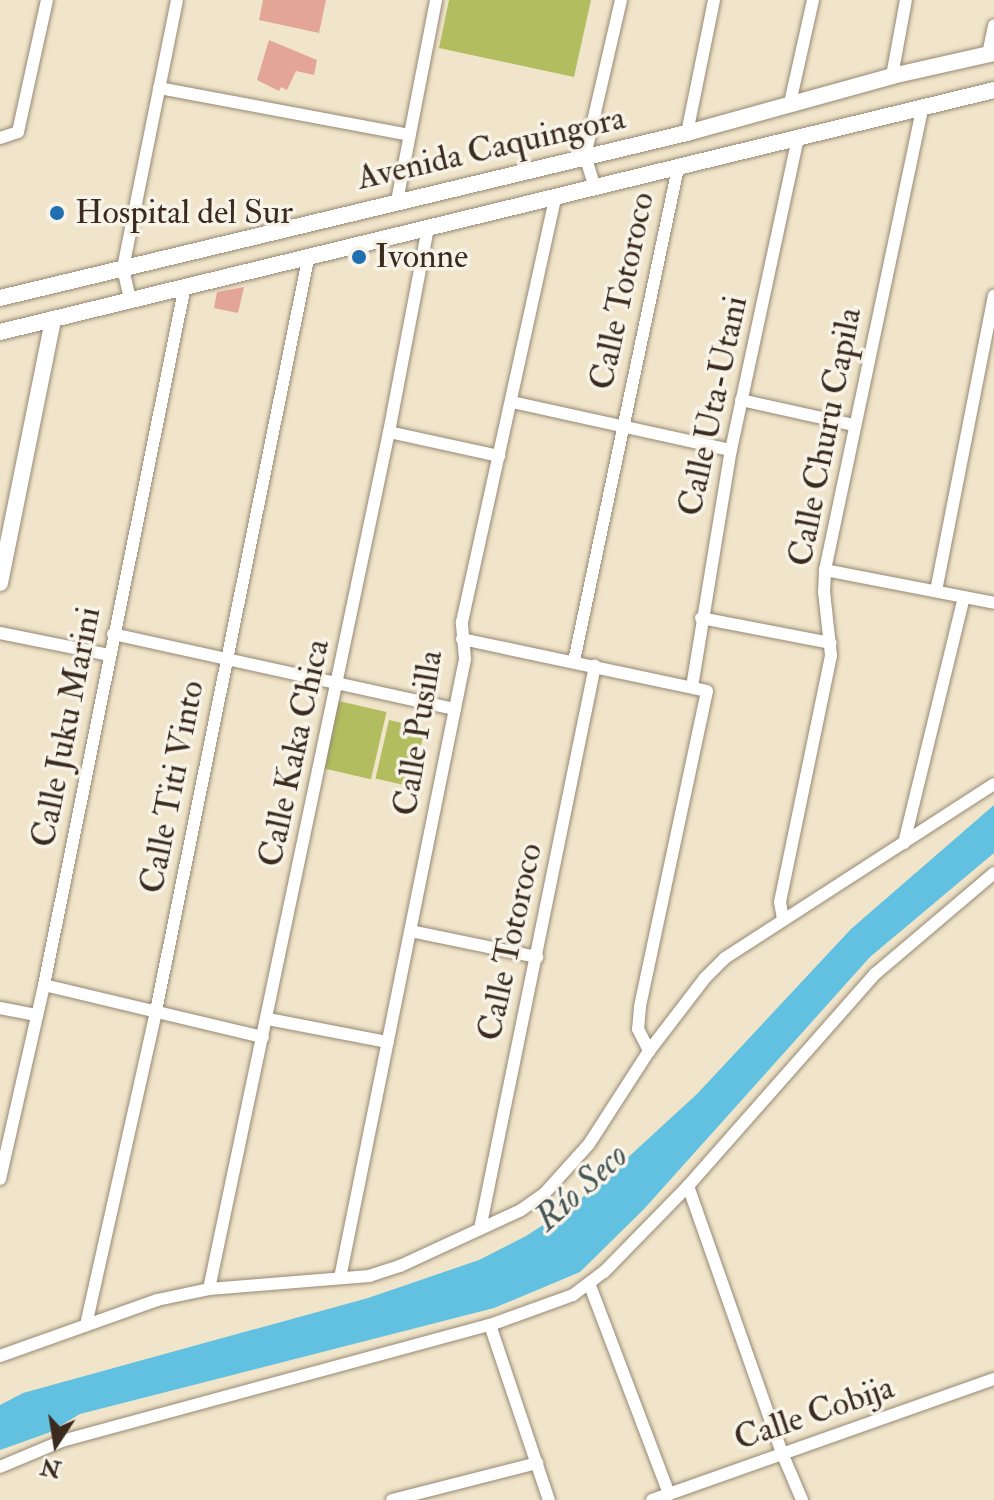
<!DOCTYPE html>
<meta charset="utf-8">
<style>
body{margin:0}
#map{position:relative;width:994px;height:1500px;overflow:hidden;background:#f0e5ca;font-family:"IM FELL Double Pica",serif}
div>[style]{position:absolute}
.green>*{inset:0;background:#b1bd5f;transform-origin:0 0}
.water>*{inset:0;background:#62c0e0}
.building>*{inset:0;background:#e3a596}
.roads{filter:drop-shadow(0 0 2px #968874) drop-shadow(0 0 2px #968874)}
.street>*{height:12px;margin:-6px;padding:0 6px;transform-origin:6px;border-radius:6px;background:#fff}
.secondary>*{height:16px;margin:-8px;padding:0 8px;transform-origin:8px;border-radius:8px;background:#fff}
.dots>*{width:22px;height:22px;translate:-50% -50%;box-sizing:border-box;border:4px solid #f7f3e8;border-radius:50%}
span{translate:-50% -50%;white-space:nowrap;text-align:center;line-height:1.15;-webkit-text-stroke:7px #f7f3e8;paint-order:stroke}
.street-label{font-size:34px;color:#3b2a1e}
.poi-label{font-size:34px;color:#3b2a1e}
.left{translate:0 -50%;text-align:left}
.water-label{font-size:36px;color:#475758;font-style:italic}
.north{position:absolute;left:16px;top:1404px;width:80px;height:80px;-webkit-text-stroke:6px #f7f3e8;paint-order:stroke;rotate:192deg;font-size:22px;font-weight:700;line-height:32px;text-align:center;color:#3b2a1e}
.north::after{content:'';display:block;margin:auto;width:28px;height:36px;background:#3b2a1e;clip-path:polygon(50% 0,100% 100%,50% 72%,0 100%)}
</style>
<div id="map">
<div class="green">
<i style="clip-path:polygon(449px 0,591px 0,574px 77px,439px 48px)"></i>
<i style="left:330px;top:699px;width:58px;height:69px;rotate:13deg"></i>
<i style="left:389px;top:720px;width:37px;height:60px;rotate:13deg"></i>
</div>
<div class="water">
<i style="clip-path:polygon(994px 805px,994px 853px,870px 957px,644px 1209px,580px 1272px,494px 1308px,80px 1414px,48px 1433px,0 1450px,0 1405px,23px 1393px,368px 1298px,479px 1260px,526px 1236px,571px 1207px,611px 1173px,697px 1094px,851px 929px)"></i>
</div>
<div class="building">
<i style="clip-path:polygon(263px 0,326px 0,319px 33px,259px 20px)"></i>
<i style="clip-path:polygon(269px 40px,317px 60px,314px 75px,296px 71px,287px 90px,281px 87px,279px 91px,257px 80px)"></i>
<i style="clip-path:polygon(244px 287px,238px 313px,214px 308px,217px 292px)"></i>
</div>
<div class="roads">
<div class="street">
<i style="left:988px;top:54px;width:29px;rotate:-78deg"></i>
<i style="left:892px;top:76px;width:77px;rotate:-79.6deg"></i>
<i style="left:159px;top:88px;width:254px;rotate:10.6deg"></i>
<i style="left:790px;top:103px;width:106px;rotate:-77.4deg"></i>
<i style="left:687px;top:133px;width:136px;rotate:-78.5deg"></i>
<i style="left:0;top:138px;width:19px;rotate:-18deg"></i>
<i style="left:18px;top:132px;width:135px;rotate:-77.6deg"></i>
<i style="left:595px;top:188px;width:34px;rotate:-107deg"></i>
<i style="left:585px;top:156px;width:160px;rotate:-77deg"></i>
<i style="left:397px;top:201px;width:205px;rotate:-79deg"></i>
<i style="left:130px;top:299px;width:32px;rotate:-103deg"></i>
<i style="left:123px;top:268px;width:273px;rotate:-78.6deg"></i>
<i style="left:741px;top:400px;width:116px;rotate:12.5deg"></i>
<i style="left:512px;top:402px;width:224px;rotate:12.4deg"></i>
<i style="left:389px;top:432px;width:113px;rotate:12.3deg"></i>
<i style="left:825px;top:570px;width:172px;rotate:11deg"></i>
<i style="left:936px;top:591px;width:301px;rotate:-78.9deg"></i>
<i style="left:701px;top:618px;width:132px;rotate:10.9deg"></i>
<i style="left:0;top:633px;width:111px;rotate:11.4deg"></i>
<i style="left:113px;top:634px;width:350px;rotate:12.4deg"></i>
<i style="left:462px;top:639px;width:250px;rotate:12deg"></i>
<i style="left:707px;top:691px;width:323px;rotate:102deg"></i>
<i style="left:640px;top:1007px;width:22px;rotate:95deg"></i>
<i style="left:638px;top:1029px;width:25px;rotate:63deg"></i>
<i style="left:574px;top:661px;width:504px;rotate:-78.09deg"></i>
<i style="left:692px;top:687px;width:240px;rotate:-80.7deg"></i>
<i style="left:731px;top:450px;width:319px;rotate:-77.9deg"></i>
<i style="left:904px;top:843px;width:253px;rotate:-76.3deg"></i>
<i style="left:783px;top:919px;width:17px;rotate:-100deg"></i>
<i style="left:780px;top:902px;width:252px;rotate:-78.3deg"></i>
<i style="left:831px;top:655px;width:63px;rotate:-96.3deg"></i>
<i style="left:824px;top:592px;width:22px;rotate:-87deg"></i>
<i style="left:825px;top:570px;width:472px;rotate:-78.1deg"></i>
<i style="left:411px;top:931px;width:129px;rotate:11.7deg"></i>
<i style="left:44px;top:985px;width:225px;rotate:13.4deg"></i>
<i style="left:0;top:1008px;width:38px;rotate:11deg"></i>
<i style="left:268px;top:1019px;width:122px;rotate:10.9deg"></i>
<i style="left:0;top:1179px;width:199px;rotate:-77.2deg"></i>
<i style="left:44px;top:985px;width:713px;rotate:-78.6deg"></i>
<i style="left:688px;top:1186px;width:283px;rotate:70.6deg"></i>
<i style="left:782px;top:1453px;width:51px;rotate:66.9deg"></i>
<i style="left:480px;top:1229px;width:575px;rotate:-78.46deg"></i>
<i style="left:340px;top:1278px;width:631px;rotate:-78.58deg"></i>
<i style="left:465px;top:659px;width:37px;rotate:-95deg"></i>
<i style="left:462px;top:622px;width:434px;rotate:-77.6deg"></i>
<i style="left:589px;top:1283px;width:226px;rotate:69.2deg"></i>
<i style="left:209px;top:1289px;width:876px;rotate:-78.14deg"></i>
<i style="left:389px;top:432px;width:209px;rotate:-79.2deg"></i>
<i style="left:86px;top:1325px;width:322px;rotate:-77.4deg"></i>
<i style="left:156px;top:1011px;width:767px;rotate:-78.57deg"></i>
<i style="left:490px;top:1325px;width:185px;rotate:71.4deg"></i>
<i style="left:0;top:1356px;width:167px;rotate:-19.6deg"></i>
<i style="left:157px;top:1300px;width:53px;rotate:-11.9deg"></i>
<i style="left:209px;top:1289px;width:161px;rotate:-4.6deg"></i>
<i style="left:369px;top:1276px;width:33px;rotate:-18deg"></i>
<i style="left:400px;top:1266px;width:133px;rotate:-24.8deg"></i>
<i style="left:521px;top:1210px;width:28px;rotate:-35deg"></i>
<i style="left:544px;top:1194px;width:67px;rotate:-48deg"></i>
<i style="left:589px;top:1144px;width:111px;rotate:-57.2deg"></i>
<i style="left:649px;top:1051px;width:92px;rotate:-52.5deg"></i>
<i style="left:705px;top:978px;width:28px;rotate:-45deg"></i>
<i style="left:725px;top:958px;width:320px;rotate:-32.9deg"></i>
<i style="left:0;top:1467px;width:67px;rotate:-22.8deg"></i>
<i style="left:62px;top:1441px;width:443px;rotate:-15.2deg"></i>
<i style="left:490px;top:1325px;width:88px;rotate:-19.9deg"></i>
<i style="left:573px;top:1295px;width:39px;rotate:-37deg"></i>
<i style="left:604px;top:1272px;width:120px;rotate:-45.7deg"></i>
<i style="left:688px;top:1186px;width:283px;rotate:-48.6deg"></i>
<i style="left:875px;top:974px;width:156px;rotate:-40.3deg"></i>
<i style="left:392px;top:1500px;width:150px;rotate:-14.3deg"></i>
<i style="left:652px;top:1500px;width:363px;rotate:-19.5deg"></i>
</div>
<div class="secondary">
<i style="left:0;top:298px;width:707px;rotate:-13.51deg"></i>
<i style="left:687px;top:133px;width:213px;rotate:-15.5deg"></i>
<i style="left:892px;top:76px;width:105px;rotate:-12.7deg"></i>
<i style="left:0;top:332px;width:1023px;rotate:-13.68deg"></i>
<i style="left:0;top:583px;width:269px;rotate:-78.6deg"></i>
</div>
</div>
<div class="dots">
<i style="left:57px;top:213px;background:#1f6fb2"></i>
<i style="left:359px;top:257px;background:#1f6fb2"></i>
</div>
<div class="street-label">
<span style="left:491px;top:148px;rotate:-13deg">Avenida Caquingora</span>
<span style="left:622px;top:291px;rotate:-78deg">Calle Totoroco</span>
<span style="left:713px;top:406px;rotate:-78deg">Calle Uta-Utani</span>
<span style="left:825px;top:437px;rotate:-79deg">Calle Churu Capila</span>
<span style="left:66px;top:727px;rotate:-79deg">Calle Juku Marini</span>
<span style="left:418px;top:733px;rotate:-81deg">Calle Pusilla</span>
<span style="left:294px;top:753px;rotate:-78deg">Calle Kaka Chica</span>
<span style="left:172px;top:787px;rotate:-79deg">Calle Titi Vinto</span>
<span style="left:510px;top:942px;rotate:-78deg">Calle Totoroco</span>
<span style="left:814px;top:1413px;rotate:-19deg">Calle Cobija</span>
</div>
<div class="poi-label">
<span class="left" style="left:75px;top:213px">Hospital del Sur</span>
<span class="left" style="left:375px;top:257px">Ivonne</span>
</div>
<div class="water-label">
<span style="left:581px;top:1187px;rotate:-42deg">Río Seco</span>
</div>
<div class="north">N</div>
</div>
